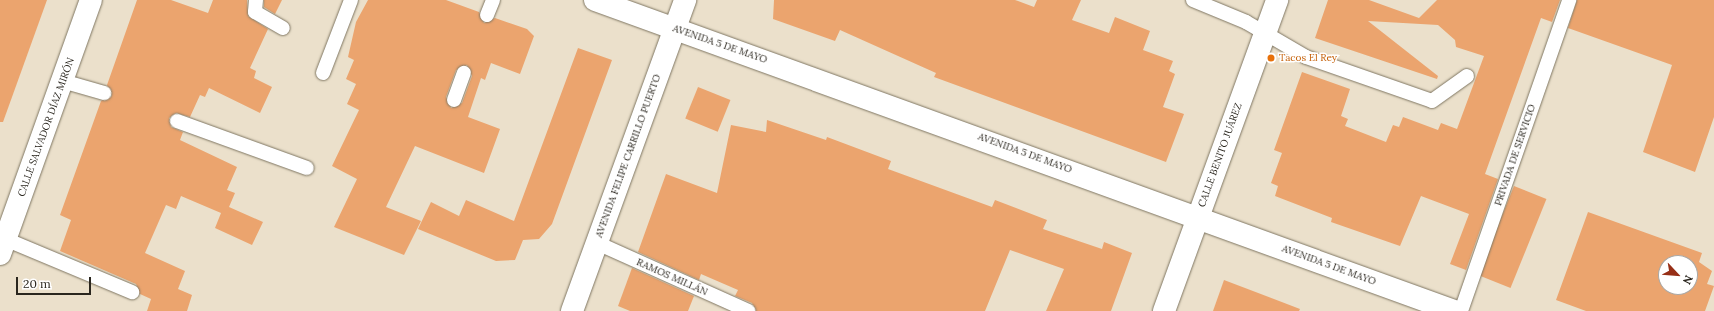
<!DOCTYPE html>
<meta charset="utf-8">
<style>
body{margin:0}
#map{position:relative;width:1714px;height:311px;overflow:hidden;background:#ebe0cb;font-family:Lora,serif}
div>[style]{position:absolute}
.building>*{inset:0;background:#eba46e;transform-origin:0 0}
.roads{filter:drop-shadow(0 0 1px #7f7662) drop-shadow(0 0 1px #7f7662)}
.lane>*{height:14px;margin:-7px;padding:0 7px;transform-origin:7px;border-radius:7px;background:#fff}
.secondary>*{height:22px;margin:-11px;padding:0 11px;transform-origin:11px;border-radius:11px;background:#fff}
.primary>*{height:22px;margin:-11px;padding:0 11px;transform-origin:11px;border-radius:11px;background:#fff}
.dots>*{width:11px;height:11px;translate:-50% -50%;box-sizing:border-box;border:2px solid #fff;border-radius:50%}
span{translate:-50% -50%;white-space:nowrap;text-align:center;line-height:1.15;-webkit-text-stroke:3px #fff;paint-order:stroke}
.street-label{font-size:10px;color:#2a261e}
.food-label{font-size:10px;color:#c56008}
.left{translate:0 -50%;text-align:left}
.north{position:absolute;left:1658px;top:255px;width:40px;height:40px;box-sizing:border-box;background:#fff;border:1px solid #aaa8a5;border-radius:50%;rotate:116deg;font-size:11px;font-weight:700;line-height:16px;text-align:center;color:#2a261e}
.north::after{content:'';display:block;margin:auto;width:14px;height:18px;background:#972f17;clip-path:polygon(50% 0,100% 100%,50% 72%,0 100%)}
.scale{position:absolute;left:16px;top:277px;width:75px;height:18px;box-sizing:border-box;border:2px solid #2a261e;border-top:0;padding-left:5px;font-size:12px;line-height:14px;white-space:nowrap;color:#2a261e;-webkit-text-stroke:3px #fff;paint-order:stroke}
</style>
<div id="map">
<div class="building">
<i style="clip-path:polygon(0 0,47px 0,3px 122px,0 122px)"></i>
<i style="clip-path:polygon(137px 0,171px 0,208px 13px,213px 0,247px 0,248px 16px,268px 29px,250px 68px,256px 71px,254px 78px,272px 87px,260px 113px,209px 88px,205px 97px,200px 95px,190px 117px,176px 113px,169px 118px,171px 127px,183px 132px,180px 140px,237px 167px,227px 190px,235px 193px,229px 207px,263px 222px,252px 245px,215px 228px,221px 213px,181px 196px,176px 209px,166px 205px,145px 253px,185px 271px,178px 289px,192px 295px,187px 311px,147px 311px,151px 299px,140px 294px,136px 284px,60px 251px,71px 220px,60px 215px,101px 101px,112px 96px,107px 85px)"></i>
<i style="clip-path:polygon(264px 0,282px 0,275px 14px,264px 7px)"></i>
<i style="clip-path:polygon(evenodd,368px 0,446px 0,479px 12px,484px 23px,495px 18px,527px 29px,534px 36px,520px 74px,491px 63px,485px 80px,481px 78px,468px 117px,500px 129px,484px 173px,415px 146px,386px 207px,421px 221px,404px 255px,334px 227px,357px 179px,332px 166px,359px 110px,347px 104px,356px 84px,346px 79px,354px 60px,348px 57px,356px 22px,368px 0,467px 65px,472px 76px,462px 103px,451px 108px,446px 97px,456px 70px,467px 65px)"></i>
<i style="clip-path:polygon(774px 0,1015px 0,1034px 7px,1037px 0,1081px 0,1072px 20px,1109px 33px,1115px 17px,1150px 31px,1143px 50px,1173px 61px,1169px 71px,1175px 74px,1163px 107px,1184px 114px,1166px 162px,934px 77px,936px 73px,840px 30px,835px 41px,773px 19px)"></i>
<i style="clip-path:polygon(1328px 0,1369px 0,1419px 18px,1437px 0,1560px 0,1552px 22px,1541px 18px,1485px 174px,1498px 179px,1466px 270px,1450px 264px,1469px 214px,1421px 196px,1400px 246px,1331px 222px,1332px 218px,1275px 196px,1278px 186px,1271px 183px,1282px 153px,1274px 150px,1302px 72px,1350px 89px,1341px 116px,1348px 119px,1345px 126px,1386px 142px,1393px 125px,1399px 127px,1403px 117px,1438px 130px,1441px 123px,1457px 129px,1484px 56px,1456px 47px,1455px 40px,1438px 25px,1368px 21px,1438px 76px,1437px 79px,1315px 38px)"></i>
<i style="clip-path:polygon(1577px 0,1714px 0,1714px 117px,1695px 172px,1643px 152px,1672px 65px,1568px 28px)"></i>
<i style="clip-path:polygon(578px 48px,612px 60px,552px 224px,539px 239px,523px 240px,515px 260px,496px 261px,418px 229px,431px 202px,459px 216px,466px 200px,514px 221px)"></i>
<i style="left:698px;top:87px;width:35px;height:34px;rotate:22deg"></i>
<i style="clip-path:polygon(767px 120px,826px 140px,827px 137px,891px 161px,888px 169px,992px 207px,995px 200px,1047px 220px,1043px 229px,1102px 249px,1104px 242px,1132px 253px,1111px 311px,1046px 311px,1064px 269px,1010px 250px,985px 311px,756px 311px,752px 303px,735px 296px,738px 290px,701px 274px,699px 280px,638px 252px,666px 174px,717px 193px,731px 125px,766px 132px)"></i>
<i style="left:1514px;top:186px;width:35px;height:96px;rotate:22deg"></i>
<i style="clip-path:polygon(evenodd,1588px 212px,1702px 253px,1699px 262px,1712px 271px,1707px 284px,1714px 286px,1705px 311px,1586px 311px,1556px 300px,1588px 212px,1666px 263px,1690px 263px,1690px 287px,1666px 287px,1666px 263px)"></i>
<i style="clip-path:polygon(632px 268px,694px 296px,688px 311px,630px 311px,618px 306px)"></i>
<i style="clip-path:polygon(1224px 280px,1300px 309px,1299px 311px,1213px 311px)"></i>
</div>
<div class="roads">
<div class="lane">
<i style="left:256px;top:0;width:12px;rotate:95deg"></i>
<i style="left:255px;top:12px;width:32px;rotate:30deg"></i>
<i style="left:1193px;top:0;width:57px;rotate:22.5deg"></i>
<i style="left:1246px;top:22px;width:69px;rotate:30.3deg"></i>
<i style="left:1306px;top:57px;width:133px;rotate:19.2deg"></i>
<i style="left:1432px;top:101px;width:43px;rotate:-35.5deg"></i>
<i style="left:487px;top:15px;width:16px;rotate:-68deg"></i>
<i style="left:323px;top:73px;width:78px;rotate:-69deg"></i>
<i style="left:62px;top:81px;width:44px;rotate:15.9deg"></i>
<i style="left:454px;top:100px;width:29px;rotate:-70deg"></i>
<i style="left:177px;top:121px;width:138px;rotate:19.9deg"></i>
<i style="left:5px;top:239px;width:138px;rotate:22.7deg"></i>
<i style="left:597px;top:243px;width:166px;rotate:24.2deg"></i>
<i style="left:1461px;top:311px;width:329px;rotate:-70.8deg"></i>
</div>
<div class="secondary">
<i style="left:595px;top:0;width:914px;rotate:19.9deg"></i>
<i style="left:0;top:254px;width:270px;rotate:-70.3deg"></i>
</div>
<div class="primary">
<i style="left:572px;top:311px;width:331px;rotate:-70deg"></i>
<i style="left:1164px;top:311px;width:331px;rotate:-70deg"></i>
</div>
</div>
<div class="dots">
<i style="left:1271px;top:58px;background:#e8710a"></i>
</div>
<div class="street-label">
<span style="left:720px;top:44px;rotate:19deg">AVENIDA 5 DE MAYO</span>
<span style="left:46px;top:127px;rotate:-70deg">CALLE SALVADOR DÍAZ MIRÓN</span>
<span style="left:1025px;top:153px;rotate:20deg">AVENIDA 5 DE MAYO</span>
<span style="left:1220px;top:155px;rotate:-70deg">CALLE BENITO JUÁREZ</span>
<span style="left:1515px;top:155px;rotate:-71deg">PRIVADA DE SERVICIO</span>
<span style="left:628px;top:156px;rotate:-70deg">AVENIDA FELIPE CARRILLO PUERTO</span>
<span style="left:1329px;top:265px;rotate:20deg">AVENIDA 5 DE MAYO</span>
<span style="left:672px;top:277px;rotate:24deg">RAMOS MILLÁN</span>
</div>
<div class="food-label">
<span class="left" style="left:1279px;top:58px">Tacos El Rey</span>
</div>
<div class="north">N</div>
<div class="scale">20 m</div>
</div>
